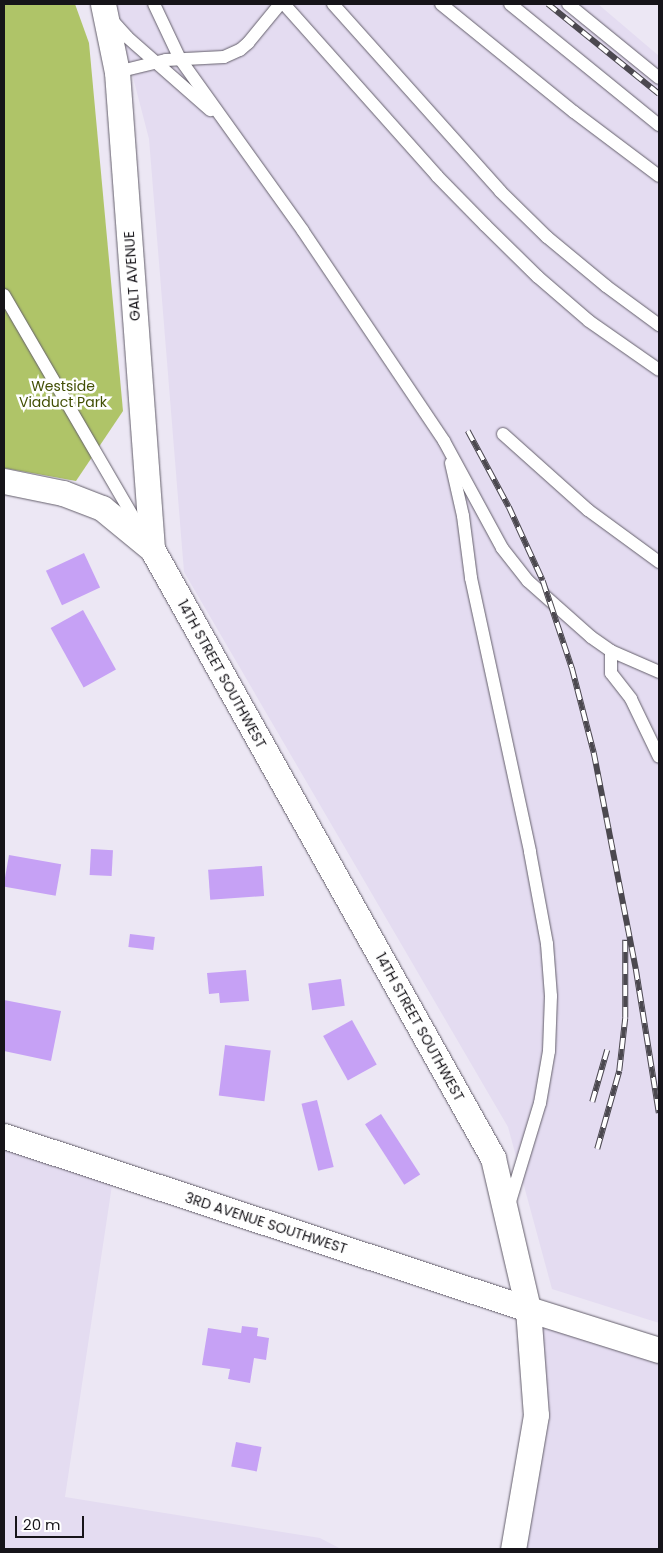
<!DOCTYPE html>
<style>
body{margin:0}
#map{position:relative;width:663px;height:1553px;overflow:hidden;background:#ece7f4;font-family:Poppins,sans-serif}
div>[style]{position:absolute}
.built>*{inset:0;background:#e4dcf1}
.green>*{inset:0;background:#afc468}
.building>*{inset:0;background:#c6a1f5;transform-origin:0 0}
.roads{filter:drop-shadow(0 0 1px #645f6b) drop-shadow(0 0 1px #645f6b)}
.lane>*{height:12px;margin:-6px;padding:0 6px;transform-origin:6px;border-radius:6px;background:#fff}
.street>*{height:25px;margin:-12.5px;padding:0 12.5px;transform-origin:12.5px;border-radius:12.5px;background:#fff}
.rail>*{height:5.5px;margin-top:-2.75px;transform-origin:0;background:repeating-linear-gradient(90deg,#fff 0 11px,#4b484f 0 22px);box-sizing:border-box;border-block:1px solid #4b484f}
span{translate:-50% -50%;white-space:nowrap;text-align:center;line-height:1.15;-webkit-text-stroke:5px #fff;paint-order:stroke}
.street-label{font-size:14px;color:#161419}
.park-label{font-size:14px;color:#424f05}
.frame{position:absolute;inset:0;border:5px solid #161419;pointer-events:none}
.scale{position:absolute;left:15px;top:1516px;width:69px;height:22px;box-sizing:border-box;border:2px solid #161419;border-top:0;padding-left:6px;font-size:15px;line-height:18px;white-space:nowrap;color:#161419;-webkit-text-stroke:4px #fff;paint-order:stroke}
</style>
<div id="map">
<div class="built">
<i style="clip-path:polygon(114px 4px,598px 4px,659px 56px,659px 1323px,552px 1289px,508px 1127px,184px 572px,149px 139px)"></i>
<i style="clip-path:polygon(4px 1136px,114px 1172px,65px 1497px,320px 1538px,341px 1549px,4px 1549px)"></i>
<i style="clip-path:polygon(528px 1309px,659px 1350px,659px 1549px,513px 1549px,536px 1415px)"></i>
</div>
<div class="green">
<i style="clip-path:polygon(4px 4px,75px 4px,89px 43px,123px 411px,76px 481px,4px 468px)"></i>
</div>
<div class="building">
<i style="left:84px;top:553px;width:38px;height:42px;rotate:65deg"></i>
<i style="left:83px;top:610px;width:68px;height:37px;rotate:61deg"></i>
<i style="left:91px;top:849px;width:22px;height:26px;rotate:3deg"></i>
<i style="left:9px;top:855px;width:53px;height:32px;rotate:10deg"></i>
<i style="left:262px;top:866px;width:30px;height:54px;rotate:86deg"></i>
<i style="left:130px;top:934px;width:25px;height:13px;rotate:7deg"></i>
<i style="clip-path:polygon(246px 970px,249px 1001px,220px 1003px,219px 993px,209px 994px,207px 973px)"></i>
<i style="left:341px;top:979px;width:27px;height:33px;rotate:82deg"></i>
<i style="clip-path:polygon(4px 1000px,61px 1011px,51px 1061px,4px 1051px)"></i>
<i style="left:352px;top:1020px;width:51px;height:33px;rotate:61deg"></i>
<i style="left:225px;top:1045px;width:46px;height:51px;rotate:7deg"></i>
<i style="left:317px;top:1100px;width:69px;height:16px;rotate:76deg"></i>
<i style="left:381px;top:1114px;width:72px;height:19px;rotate:57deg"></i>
<i style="clip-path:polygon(242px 1326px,258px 1328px,257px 1336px,269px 1338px,266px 1360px,254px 1358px,250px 1383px,228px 1379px,230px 1369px,202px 1365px,208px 1328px,241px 1333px)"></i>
<i style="left:236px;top:1442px;width:26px;height:25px;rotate:11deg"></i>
</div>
<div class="roads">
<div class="lane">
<i style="left:154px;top:4px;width:61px;rotate:64.7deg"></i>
<i style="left:180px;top:59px;width:211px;rotate:54.4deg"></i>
<i style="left:303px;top:231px;width:253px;rotate:56.1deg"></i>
<i style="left:444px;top:441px;width:122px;rotate:61.5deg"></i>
<i style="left:502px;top:548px;width:42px;rotate:51.8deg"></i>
<i style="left:528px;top:581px;width:84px;rotate:41.6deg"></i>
<i style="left:591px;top:637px;width:24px;rotate:35deg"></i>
<i style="left:611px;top:651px;width:52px;rotate:23.6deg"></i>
<i style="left:284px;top:4px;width:230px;rotate:48.3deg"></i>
<i style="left:437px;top:176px;width:69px;rotate:45.6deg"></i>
<i style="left:485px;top:225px;width:74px;rotate:44.5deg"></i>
<i style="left:538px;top:277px;width:67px;rotate:40.8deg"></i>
<i style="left:589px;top:321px;width:85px;rotate:35deg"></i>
<i style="left:333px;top:4px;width:251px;rotate:48.2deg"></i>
<i style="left:500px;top:191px;width:66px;rotate:44.4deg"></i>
<i style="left:547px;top:237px;width:77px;rotate:39.7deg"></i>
<i style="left:606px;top:286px;width:66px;rotate:36.3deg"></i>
<i style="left:441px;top:4px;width:171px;rotate:39.1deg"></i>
<i style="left:574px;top:112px;width:106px;rotate:37deg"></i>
<i style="left:510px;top:4px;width:192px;rotate:39.1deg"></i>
<i style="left:568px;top:4px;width:117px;rotate:39.1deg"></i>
<i style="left:111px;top:19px;width:24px;rotate:48deg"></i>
<i style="left:127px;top:37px;width:111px;rotate:41.3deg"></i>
<i style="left:117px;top:72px;width:50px;rotate:-13.8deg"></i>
<i style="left:166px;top:60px;width:58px;rotate:-3deg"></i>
<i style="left:224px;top:57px;width:17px;rotate:-24deg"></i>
<i style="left:240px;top:50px;width:11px;rotate:-41deg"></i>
<i style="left:248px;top:43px;width:50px;rotate:-50.6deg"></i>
<i style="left:4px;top:295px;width:274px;rotate:59.8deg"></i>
<i style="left:503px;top:434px;width:114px;rotate:41.8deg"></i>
<i style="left:588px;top:510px;width:88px;rotate:36.2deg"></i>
<i style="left:451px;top:463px;width:54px;rotate:77.2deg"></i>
<i style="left:463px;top:516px;width:63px;rotate:82.6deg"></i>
<i style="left:471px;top:578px;width:280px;rotate:77.8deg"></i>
<i style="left:530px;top:852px;width:94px;rotate:79.5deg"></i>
<i style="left:547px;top:944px;width:52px;rotate:85.6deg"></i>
<i style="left:551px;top:996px;width:55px;rotate:92.1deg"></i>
<i style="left:549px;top:1051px;width:53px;rotate:99.8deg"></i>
<i style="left:540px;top:1103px;width:107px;rotate:106.9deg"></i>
<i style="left:611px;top:651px;width:22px;rotate:90deg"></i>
<i style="left:611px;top:673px;width:33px;rotate:52deg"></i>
<i style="left:631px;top:699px;width:64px;rotate:64.2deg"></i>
</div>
<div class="street">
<i style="left:103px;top:4px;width:69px;rotate:78.4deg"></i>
<i style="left:117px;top:72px;width:478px;rotate:85.8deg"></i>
<i style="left:4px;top:481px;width:60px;rotate:11.5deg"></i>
<i style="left:63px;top:493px;width:42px;rotate:21deg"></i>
<i style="left:102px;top:508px;width:65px;rotate:39.4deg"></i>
<i style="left:152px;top:549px;width:698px;rotate:60.75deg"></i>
<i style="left:493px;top:1158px;width:155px;rotate:76.9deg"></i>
<i style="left:528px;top:1309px;width:106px;rotate:85.7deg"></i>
<i style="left:536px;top:1415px;width:136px;rotate:99.7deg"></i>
<i style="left:4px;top:1136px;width:552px;rotate:18.27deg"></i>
<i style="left:528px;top:1309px;width:137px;rotate:17.4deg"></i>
</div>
</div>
<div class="rail">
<i style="left:548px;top:4px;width:143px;rotate:39deg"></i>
<i style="left:468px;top:431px;width:86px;rotate:61.7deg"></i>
<i style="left:509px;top:507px;width:81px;rotate:65.3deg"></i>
<i style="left:543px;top:581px;width:92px;rotate:71.6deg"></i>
<i style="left:572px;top:668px;width:88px;rotate:75.5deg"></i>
<i style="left:594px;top:753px;width:220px;rotate:79deg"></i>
<i style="left:636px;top:969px;width:146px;rotate:80.9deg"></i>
<i style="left:592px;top:1102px;width:54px;rotate:-73.9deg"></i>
<i style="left:597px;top:1149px;width:81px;rotate:-74.2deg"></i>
<i style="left:619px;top:1071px;width:53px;rotate:-83.5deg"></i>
<i style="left:625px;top:1018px;width:78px;rotate:-90deg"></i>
</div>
<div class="street-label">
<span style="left:132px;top:276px;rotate:-94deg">GALT AVENUE</span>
<span style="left:222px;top:674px;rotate:61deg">14TH STREET SOUTHWEST</span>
<span style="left:420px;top:1027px;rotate:61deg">14TH STREET SOUTHWEST</span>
<span style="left:266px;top:1223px;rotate:18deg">3RD AVENUE SOUTHWEST</span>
</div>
<div class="park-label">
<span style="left:63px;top:394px">Westside<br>Viaduct Park</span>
</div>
<div class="frame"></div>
<div class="scale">20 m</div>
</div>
